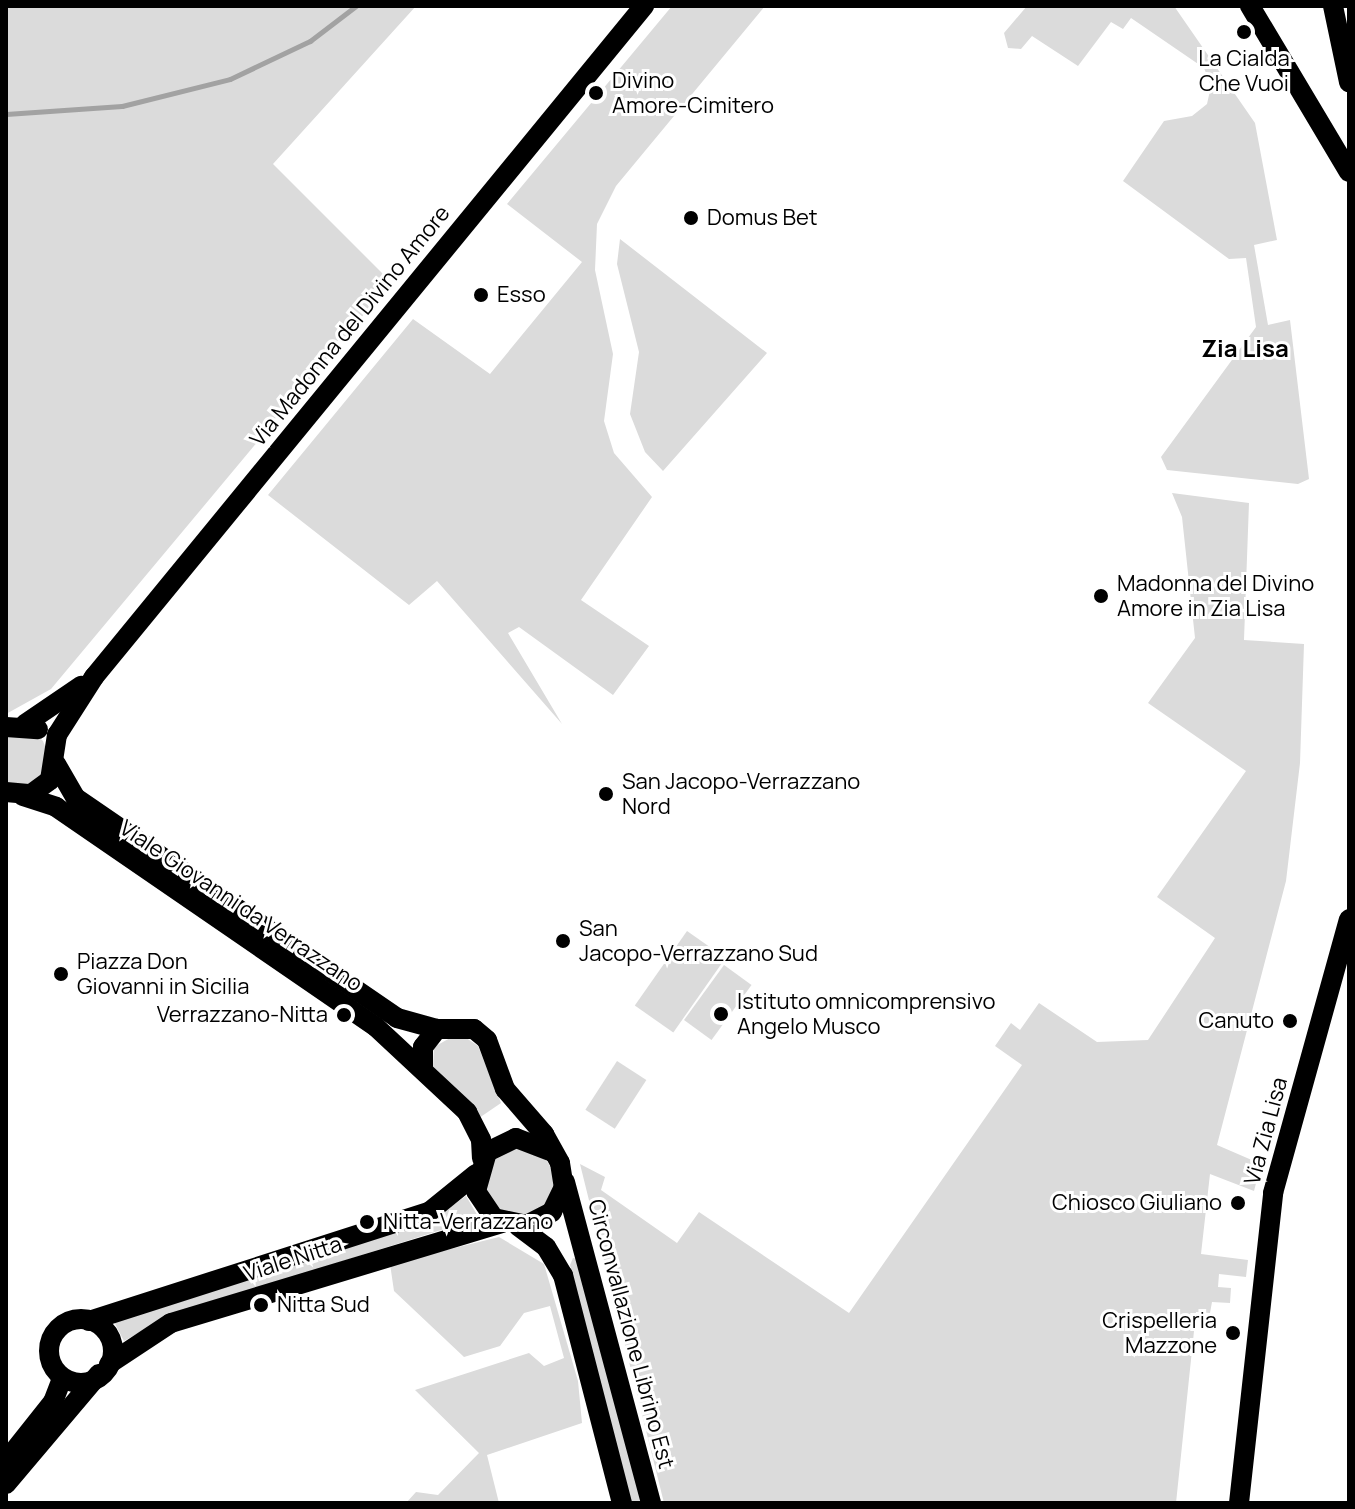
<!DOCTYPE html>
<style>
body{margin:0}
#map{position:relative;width:1355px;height:1509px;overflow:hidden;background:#fff;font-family:Manrope,sans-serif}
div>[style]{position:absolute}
.green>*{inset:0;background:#dbdbdb;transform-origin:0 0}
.round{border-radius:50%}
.stream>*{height:5px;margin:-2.5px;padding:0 2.5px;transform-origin:2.5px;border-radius:2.5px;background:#a2a2a2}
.major>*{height:20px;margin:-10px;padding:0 10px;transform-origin:10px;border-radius:10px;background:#000}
.major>.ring{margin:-10px;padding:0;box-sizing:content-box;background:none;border:20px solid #000;border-radius:50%}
.dots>*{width:22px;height:22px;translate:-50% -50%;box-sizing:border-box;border:4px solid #fff;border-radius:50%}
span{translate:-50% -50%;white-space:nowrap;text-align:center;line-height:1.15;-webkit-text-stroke:6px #fff;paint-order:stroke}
.poi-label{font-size:22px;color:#000}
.left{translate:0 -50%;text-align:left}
.right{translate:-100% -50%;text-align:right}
.street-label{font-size:22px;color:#000}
.neighbourhood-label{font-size:24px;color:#000;font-weight:700}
.frame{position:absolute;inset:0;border:8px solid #000;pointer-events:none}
</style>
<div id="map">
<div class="green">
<i style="clip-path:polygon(6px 6px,416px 6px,273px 164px,391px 282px,51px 689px,6px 714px)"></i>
<i style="clip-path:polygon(672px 6px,765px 6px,616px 186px,597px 224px,595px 270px,613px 354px,604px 421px,614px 453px,652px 497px,581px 600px,649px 646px,613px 695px,519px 627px,508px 633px,562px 724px,437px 581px,409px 605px,268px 495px,413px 319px,490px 374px,582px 262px,507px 204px)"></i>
<i style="clip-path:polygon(1027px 6px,1174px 6px,1255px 123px,1277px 240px,1254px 245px,1268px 325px,1290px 320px,1309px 479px,1298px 484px,1167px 470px,1161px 457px,1256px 327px,1246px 258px,1229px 259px,1123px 181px,1164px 121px,1192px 116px,1207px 104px,1211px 86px,1204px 68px,1131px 18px,1123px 29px,1111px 22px,1078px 66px,1032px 36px,1021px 49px,1008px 48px,1004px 33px)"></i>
<i style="clip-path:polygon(620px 239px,767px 353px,663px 471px,645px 452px,630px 414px,639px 352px,617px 264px)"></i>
<i style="clip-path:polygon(1172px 493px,1249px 503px,1244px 640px,1304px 644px,1300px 763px,1286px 881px,1217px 1145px,1261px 1164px,1254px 1191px,1210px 1174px,1201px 1254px,1248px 1260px,1246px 1277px,1219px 1274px,1218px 1287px,1231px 1288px,1230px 1303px,1212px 1302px,1210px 1313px,1196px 1312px,1176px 1503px,664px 1503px,580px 1164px,605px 1177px,601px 1190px,677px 1243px,699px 1212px,849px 1313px,1022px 1065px,995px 1046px,1011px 1023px,1020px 1030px,1039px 1003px,1097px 1042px,1148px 1040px,1215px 938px,1157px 897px,1246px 771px,1148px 703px,1195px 638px,1182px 517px)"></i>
<i style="clip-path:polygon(6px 734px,36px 735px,43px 741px,50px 759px,36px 784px,6px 785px)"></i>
<i style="left:687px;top:931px;width:47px;height:91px;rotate:35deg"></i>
<i style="left:724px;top:965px;width:34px;height:68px;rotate:36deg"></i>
<i style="clip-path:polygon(459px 1033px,478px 1046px,501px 1103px,479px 1118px,433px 1068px,434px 1047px)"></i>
<i style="left:617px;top:1061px;width:35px;height:58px;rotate:33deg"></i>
<i class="round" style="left:486px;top:1148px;width:68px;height:68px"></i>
<i style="clip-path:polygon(466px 1196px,479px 1218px,169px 1316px,124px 1341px,113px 1320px,436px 1217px)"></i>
<i style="clip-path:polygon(499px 1237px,544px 1264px,578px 1381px,582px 1423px,487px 1455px,499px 1503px,406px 1503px,416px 1492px,438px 1495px,479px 1453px,415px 1390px,529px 1353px,544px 1366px,564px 1358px,550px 1306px,524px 1313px,500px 1346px,464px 1357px,394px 1291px,390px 1264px)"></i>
<i style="clip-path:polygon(573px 1258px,578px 1259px,642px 1503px,631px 1503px,570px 1265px)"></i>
</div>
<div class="stream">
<i style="left:6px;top:114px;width:116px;rotate:-3.9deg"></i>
<i style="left:122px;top:106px;width:111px;rotate:-14deg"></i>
<i style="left:230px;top:79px;width:89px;rotate:-25.4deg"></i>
<i style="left:310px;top:41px;width:58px;rotate:-37.3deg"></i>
</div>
<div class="major">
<i style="left:1250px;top:6px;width:193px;rotate:59.2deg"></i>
<i style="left:1333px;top:6px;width:78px;rotate:78.1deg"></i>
<i style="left:25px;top:724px;width:68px;rotate:-34.2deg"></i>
<i style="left:6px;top:727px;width:32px;rotate:4deg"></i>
<i style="left:56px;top:764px;width:39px;rotate:60deg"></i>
<i style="left:76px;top:798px;width:389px;rotate:34.4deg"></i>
<i style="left:397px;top:1018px;width:41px;rotate:15.4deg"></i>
<i style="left:6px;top:792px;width:25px;rotate:5deg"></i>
<i style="left:31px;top:794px;width:24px;rotate:-36deg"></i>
<i style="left:50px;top:780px;width:46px;rotate:-81.2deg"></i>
<i style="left:57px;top:735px;width:69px;rotate:-57.5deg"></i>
<i style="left:94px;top:677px;width:868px;rotate:-50.66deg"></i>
<i style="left:23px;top:796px;width:35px;rotate:18deg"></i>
<i style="left:56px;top:807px;width:388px;rotate:34.5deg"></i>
<i style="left:376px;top:1027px;width:125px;rotate:43deg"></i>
<i style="left:467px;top:1112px;width:31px;rotate:63deg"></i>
<i style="left:481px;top:1140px;width:18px;rotate:87deg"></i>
<i style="left:423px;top:1070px;width:23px;rotate:-90deg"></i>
<i style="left:423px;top:1047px;width:23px;rotate:-52deg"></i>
<i style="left:437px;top:1029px;width:37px"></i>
<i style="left:474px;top:1029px;width:17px;rotate:40deg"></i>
<i style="left:487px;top:1040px;width:52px;rotate:69.8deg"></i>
<i style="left:505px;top:1089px;width:60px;rotate:49.1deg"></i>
<i style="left:544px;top:1134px;width:33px;rotate:61deg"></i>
<i style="left:560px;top:1163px;width:24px;rotate:81deg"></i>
<i style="left:564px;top:1187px;width:28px;rotate:116deg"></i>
<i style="left:552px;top:1212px;width:28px;rotate:153deg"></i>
<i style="left:527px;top:1225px;width:34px;rotate:-168deg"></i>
<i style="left:494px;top:1218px;width:32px;rotate:-124deg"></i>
<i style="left:476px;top:1191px;width:41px;rotate:-74.2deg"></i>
<i style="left:487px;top:1152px;width:32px;rotate:-26deg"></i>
<i style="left:516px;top:1138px;width:39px;rotate:21deg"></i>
<i style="left:565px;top:1182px;width:332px;rotate:75deg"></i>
<i style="left:518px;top:1226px;width:35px;rotate:37deg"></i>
<i style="left:546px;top:1247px;width:33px;rotate:59deg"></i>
<i style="left:563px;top:1275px;width:236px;rotate:75.5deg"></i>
<i class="ring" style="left:49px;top:1319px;width:44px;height:44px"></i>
<i style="left:89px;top:1321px;width:357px;rotate:-17.8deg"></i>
<i style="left:429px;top:1212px;width:60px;rotate:-39deg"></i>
<i style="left:109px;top:1364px;width:74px;rotate:-33.5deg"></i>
<i style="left:171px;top:1323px;width:346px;rotate:-16.8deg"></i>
<i style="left:6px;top:1461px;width:75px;rotate:-51.5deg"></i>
<i style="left:53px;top:1402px;width:26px;rotate:-69deg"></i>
<i style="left:6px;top:1484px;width:144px;rotate:-49.8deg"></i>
<i style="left:1239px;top:1503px;width:312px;rotate:-83.7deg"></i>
<i style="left:1273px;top:1193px;width:284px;rotate:-74.5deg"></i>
</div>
<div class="dots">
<i style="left:1244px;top:32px;background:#000"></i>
<i style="left:596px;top:93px;background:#000"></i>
<i style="left:691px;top:218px;background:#000"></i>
<i style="left:481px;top:295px;background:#000"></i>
<i style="left:1101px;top:596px;background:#000"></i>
<i style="left:606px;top:794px;background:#000"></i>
<i style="left:563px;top:941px;background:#000"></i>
<i style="left:61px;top:974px;background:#000"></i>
<i style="left:721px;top:1014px;background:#000"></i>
<i style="left:344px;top:1015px;background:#000"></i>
<i style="left:1290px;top:1021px;background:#000"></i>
<i style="left:1238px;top:1203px;background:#000"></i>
<i style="left:367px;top:1222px;background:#000"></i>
<i style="left:261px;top:1305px;background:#000"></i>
<i style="left:1233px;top:1333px;background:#000"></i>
</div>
<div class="poi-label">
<span style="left:1244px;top:71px">La Cialda<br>Che Vuoi</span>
<span class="left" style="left:612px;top:93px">Divino<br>Amore-Cimitero</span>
<span class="left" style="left:707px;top:218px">Domus Bet</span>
<span class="left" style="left:497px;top:295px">Esso</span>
<span class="left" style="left:1117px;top:596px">Madonna del Divino<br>Amore in Zia Lisa</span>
<span class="left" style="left:622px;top:794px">San Jacopo-Verrazzano<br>Nord</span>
<span class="left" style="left:579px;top:941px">San<br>Jacopo-Verrazzano Sud</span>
<span class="left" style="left:77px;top:974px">Piazza Don<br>Giovanni in Sicilia</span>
<span class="left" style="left:737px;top:1014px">Istituto omnicomprensivo<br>Angelo Musco</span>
<span class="right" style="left:328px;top:1015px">Verrazzano-Nitta</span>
<span class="right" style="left:1274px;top:1021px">Canuto</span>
<span class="right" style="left:1222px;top:1203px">Chiosco Giuliano</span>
<span class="left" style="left:383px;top:1222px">Nitta-Verrazzano</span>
<span class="left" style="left:277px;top:1305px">Nitta Sud</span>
<span class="right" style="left:1217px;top:1333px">Crispelleria<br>Mazzone</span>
</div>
<div class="street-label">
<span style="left:350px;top:326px;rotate:-51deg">Via Madonna del Divino Amore</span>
<span style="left:241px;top:906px;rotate:34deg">Viale Giovanni da Verrazzano</span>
<span style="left:1266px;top:1131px;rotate:-75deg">Via Zia Lisa</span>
<span style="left:293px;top:1259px;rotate:-18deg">Viale Nitta</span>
<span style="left:631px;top:1334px;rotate:75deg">Circonvallazione Librino Est</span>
</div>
<div class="neighbourhood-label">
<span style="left:1245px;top:348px">Zia Lisa</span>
</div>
<div class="frame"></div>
</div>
